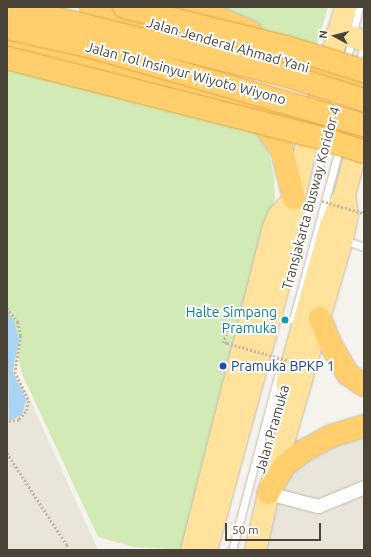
<!DOCTYPE html>
<style>
body{margin:0}
#map{position:relative;width:371px;height:557px;overflow:hidden;background:#f6f3ec;font-family:Ubuntu,sans-serif}
div>[style]{position:absolute}
.residential>*{inset:0;background:#eae5da}
.green>*{inset:0;background:#d2eab5}
.water>*{inset:0;background:#a9d4f2}
.path>*{height:2.5px;margin-top:-1.25px;transform-origin:0;background:repeating-linear-gradient(90deg,#c4b79f 0 2px,transparent 0 4px)}
.roads{filter:drop-shadow(0 0 1px #c2bbae) drop-shadow(0 0 1px #c2bbae)}
.lane>*{height:7px;margin:-3.5px;padding:0 3.5px;transform-origin:3.5px;border-radius:3.5px;background:#fff}
.street>*{height:13px;margin:-6.5px;padding:0 6.5px;transform-origin:6.5px;border-radius:6.5px;background:#fff}
.primary>*{height:21px;margin:-10.5px;padding:0 10.5px;transform-origin:10.5px;border-radius:10.5px;background:#ffe39c}
.highway>*{height:22px;margin:-11px;padding:0 11px;transform-origin:11px;border-radius:11px;background:#ffcf6e}
.path-bridge>*{height:2.5px;margin-top:-1.25px;transform-origin:0;background:repeating-linear-gradient(90deg,#c4b79f 0 2px,transparent 0 4px)}
.bridges{filter:drop-shadow(0 0 1px #e0a43c) drop-shadow(0 0 1px #e0a43c)}
.highway-bridge>*{height:22px;margin:-11px;padding:0 11px;transform-origin:11px;border-radius:11px;background:#ffcf6e}
.dots>*{width:11px;height:11px;translate:-50% -50%;box-sizing:border-box;border:2px solid #fff;border-radius:50%}
span{translate:-50% -50%;white-space:nowrap;text-align:center;line-height:1.15;-webkit-text-stroke:4px #fff;paint-order:stroke}
.street-label{font-size:14px;color:#4b4439}
.culture-label{font-size:14px;color:#0d838f}
.right{translate:-100% -50%;text-align:right}
.transit-label{font-size:14px;color:#164399}
.left{translate:0 -50%;text-align:left}
.frame{position:absolute;inset:0;border:8px solid #4b4439;pointer-events:none}
.north{position:absolute;left:315px;top:16px;width:40px;height:40px;-webkit-text-stroke:3px #fff;paint-order:stroke;rotate:277deg;font-size:11px;font-weight:700;line-height:16px;text-align:center;color:#4b4439}
.north::after{content:'';display:block;margin:auto;width:14px;height:18px;background:#4b4439;clip-path:polygon(50% 0,100% 100%,50% 72%,0 100%)}
.scale{position:absolute;left:225px;top:523px;width:96px;height:18px;box-sizing:border-box;border:2px solid #4b4439;border-top:0;padding-left:5px;font-size:12px;line-height:14px;white-space:nowrap;color:#4b4439;-webkit-text-stroke:3px #fff;paint-order:stroke}
</style>
<div id="map">
<div class="residential">
<i style="clip-path:polygon(7px 308px,10px 312px,20px 349px,15px 371px,18px 381px,26px 391px,98px 550px,7px 550px)"></i>
<i style="clip-path:polygon(364px 426px,364px 550px,256px 550px,284px 466px)"></i>
</div>
<div class="green">
<i style="clip-path:polygon(120px 7px,328px 7px,313px 58px)"></i>
<i style="clip-path:polygon(7px 65px,257px 126px,266px 139px,274px 177px,275px 198px,183px 550px,133px 547px,98px 537px,22px 374px,7px 305px)"></i>
</div>
<div class="water">
<i style="clip-path:polygon(7px 311px,14px 321px,19px 340px,13px 369px,14px 375px,26px 399px,22px 415px,9px 421px)"></i>
</div>
<div class="path">
<i style="left:7px;top:308px;width:18px;rotate:52deg"></i>
<i style="left:18px;top:322px;width:14px;rotate:78deg"></i>
<i style="left:21px;top:336px;width:36px;rotate:99deg"></i>
<i style="left:15px;top:372px;width:32px;rotate:64deg"></i>
<i style="left:29px;top:401px;width:11px;rotate:105deg"></i>
<i style="left:26px;top:412px;width:11px;rotate:131deg"></i>
<i style="left:19px;top:420px;width:12px;rotate:171deg"></i>
<i style="left:227px;top:343px;width:4px;rotate:180deg"></i>
<i style="left:223px;top:343px;width:22px;rotate:-72deg"></i>
<i style="left:7px;top:453px;width:110px;rotate:56.9deg"></i>
<i style="left:67px;top:545px;width:5px;rotate:79deg"></i>
</div>
<div class="roads">
<div class="lane">
<i style="left:346px;top:63px;width:57px;rotate:-76.9deg"></i>
<i style="left:359px;top:66px;width:24px;rotate:-78deg"></i>
<i style="left:344px;top:240px;width:21px;rotate:19deg"></i>
<i style="left:292px;top:270px;width:133px;rotate:-75.2deg"></i>
<i style="left:293px;top:320px;width:180px;rotate:-74.9deg"></i>
<i style="left:232px;top:550px;width:180px;rotate:-75.2deg"></i>
</div>
<div class="street">
<i style="left:268px;top:493px;width:52px;rotate:14.6deg"></i>
<i style="left:318px;top:506px;width:50px;rotate:-22.4deg"></i>
</div>
<div class="primary">
<i style="left:337px;top:32px;width:28px;rotate:17deg"></i>
<i style="left:286px;top:383px;width:164px;rotate:-74.4deg"></i>
<i style="left:330px;top:225px;width:28px;rotate:-67deg"></i>
<i style="left:191px;top:550px;width:331px;rotate:-75.8deg"></i>
<i style="left:272px;top:229px;width:15px;rotate:-67deg"></i>
<i style="left:278px;top:215px;width:23px;rotate:-47deg"></i>
<i style="left:206px;top:550px;width:277px;rotate:-74.7deg"></i>
<i style="left:279px;top:283px;width:61px;rotate:-76.7deg"></i>
<i style="left:293px;top:224px;width:26px;rotate:-88deg"></i>
<i style="left:294px;top:198px;width:56px;rotate:-77.7deg"></i>
<i style="left:306px;top:143px;width:141px;rotate:-74deg"></i>
<i style="left:255px;top:550px;width:58px;rotate:-77.2deg"></i>
<i style="left:268px;top:493px;width:265px;rotate:-73.8deg"></i>
<i style="left:342px;top:239px;width:25px;rotate:-79deg"></i>
<i style="left:347px;top:214px;width:20px;rotate:-99deg"></i>
<i style="left:344px;top:194px;width:64px;rotate:-74.7deg"></i>
</div>
<div class="highway">
<i style="left:91px;top:7px;width:55px;rotate:14.8deg"></i>
<i style="left:193px;top:7px;width:63px;rotate:23.3deg"></i>
<i style="left:183px;top:32px;width:189px;rotate:16.3deg"></i>
<i style="left:7px;top:43px;width:230px;rotate:13.9deg"></i>
<i style="left:230px;top:98px;width:140px;rotate:17deg"></i>
<i style="left:256px;top:113px;width:43px;rotate:54.5deg"></i>
<i style="left:281px;top:148px;width:52px;rotate:75.4deg"></i>
<i style="left:320px;top:318px;width:29px;rotate:68deg"></i>
<i style="left:331px;top:345px;width:34px;rotate:60deg"></i>
<i style="left:348px;top:374px;width:19px;rotate:35deg"></i>
<i style="left:268px;top:493px;width:31px;rotate:-59deg"></i>
<i style="left:284px;top:466px;width:24px;rotate:-38deg"></i>
<i style="left:303px;top:451px;width:32px;rotate:-28deg"></i>
<i style="left:331px;top:436px;width:34px;rotate:-17deg"></i>
</div>
</div>
<div class="path-bridge">
<i style="left:322px;top:201px;width:43px;rotate:16.3deg"></i>
<i style="left:363px;top:213px;width:2px;rotate:-63deg"></i>
<i style="left:227px;top:343px;width:94px;rotate:16.1deg"></i>
</div>
<div class="bridges">
<div class="highway-bridge">
<i style="left:10px;top:7px;width:283px;rotate:13.9deg"></i>
<i style="left:285px;top:75px;width:83px;rotate:17.6deg"></i>
<i style="left:124px;top:7px;width:167px;rotate:13.9deg"></i>
<i style="left:286px;top:47px;width:82px;rotate:17.1deg"></i>
<i style="left:7px;top:28px;width:83px;rotate:12.5deg"></i>
<i style="left:88px;top:46px;width:287px;rotate:16deg"></i>
<i style="left:7px;top:58px;width:325px;rotate:14.3deg"></i>
<i style="left:322px;top:138px;width:44px;rotate:18.4deg"></i>
</div>
</div>
<div class="dots">
<i style="left:285px;top:320px;background:#0f9aa8"></i>
<i style="left:223px;top:366px;background:#1a4fb4"></i>
</div>
<div class="street-label">
<span style="left:228px;top:45px;rotate:16deg">Jalan Jenderal Ahmad Yani</span>
<span style="left:186px;top:73px;rotate:15deg">Jalan Tol Insinyur Wiyoto Wiyono</span>
<span style="left:311px;top:198px;rotate:-75deg">Transjakarta Busway Koridor 4</span>
<span style="left:272px;top:429px;rotate:-74deg">Jalan Pramuka</span>
</div>
<div class="culture-label">
<span class="right" style="left:277px;top:320px">Halte Simpang<br>Pramuka</span>
</div>
<div class="transit-label">
<span class="left" style="left:231px;top:366px">Pramuka BPKP 1</span>
</div>
<div class="frame"></div>
<div class="north">N</div>
<div class="scale">50 m</div>
</div>
